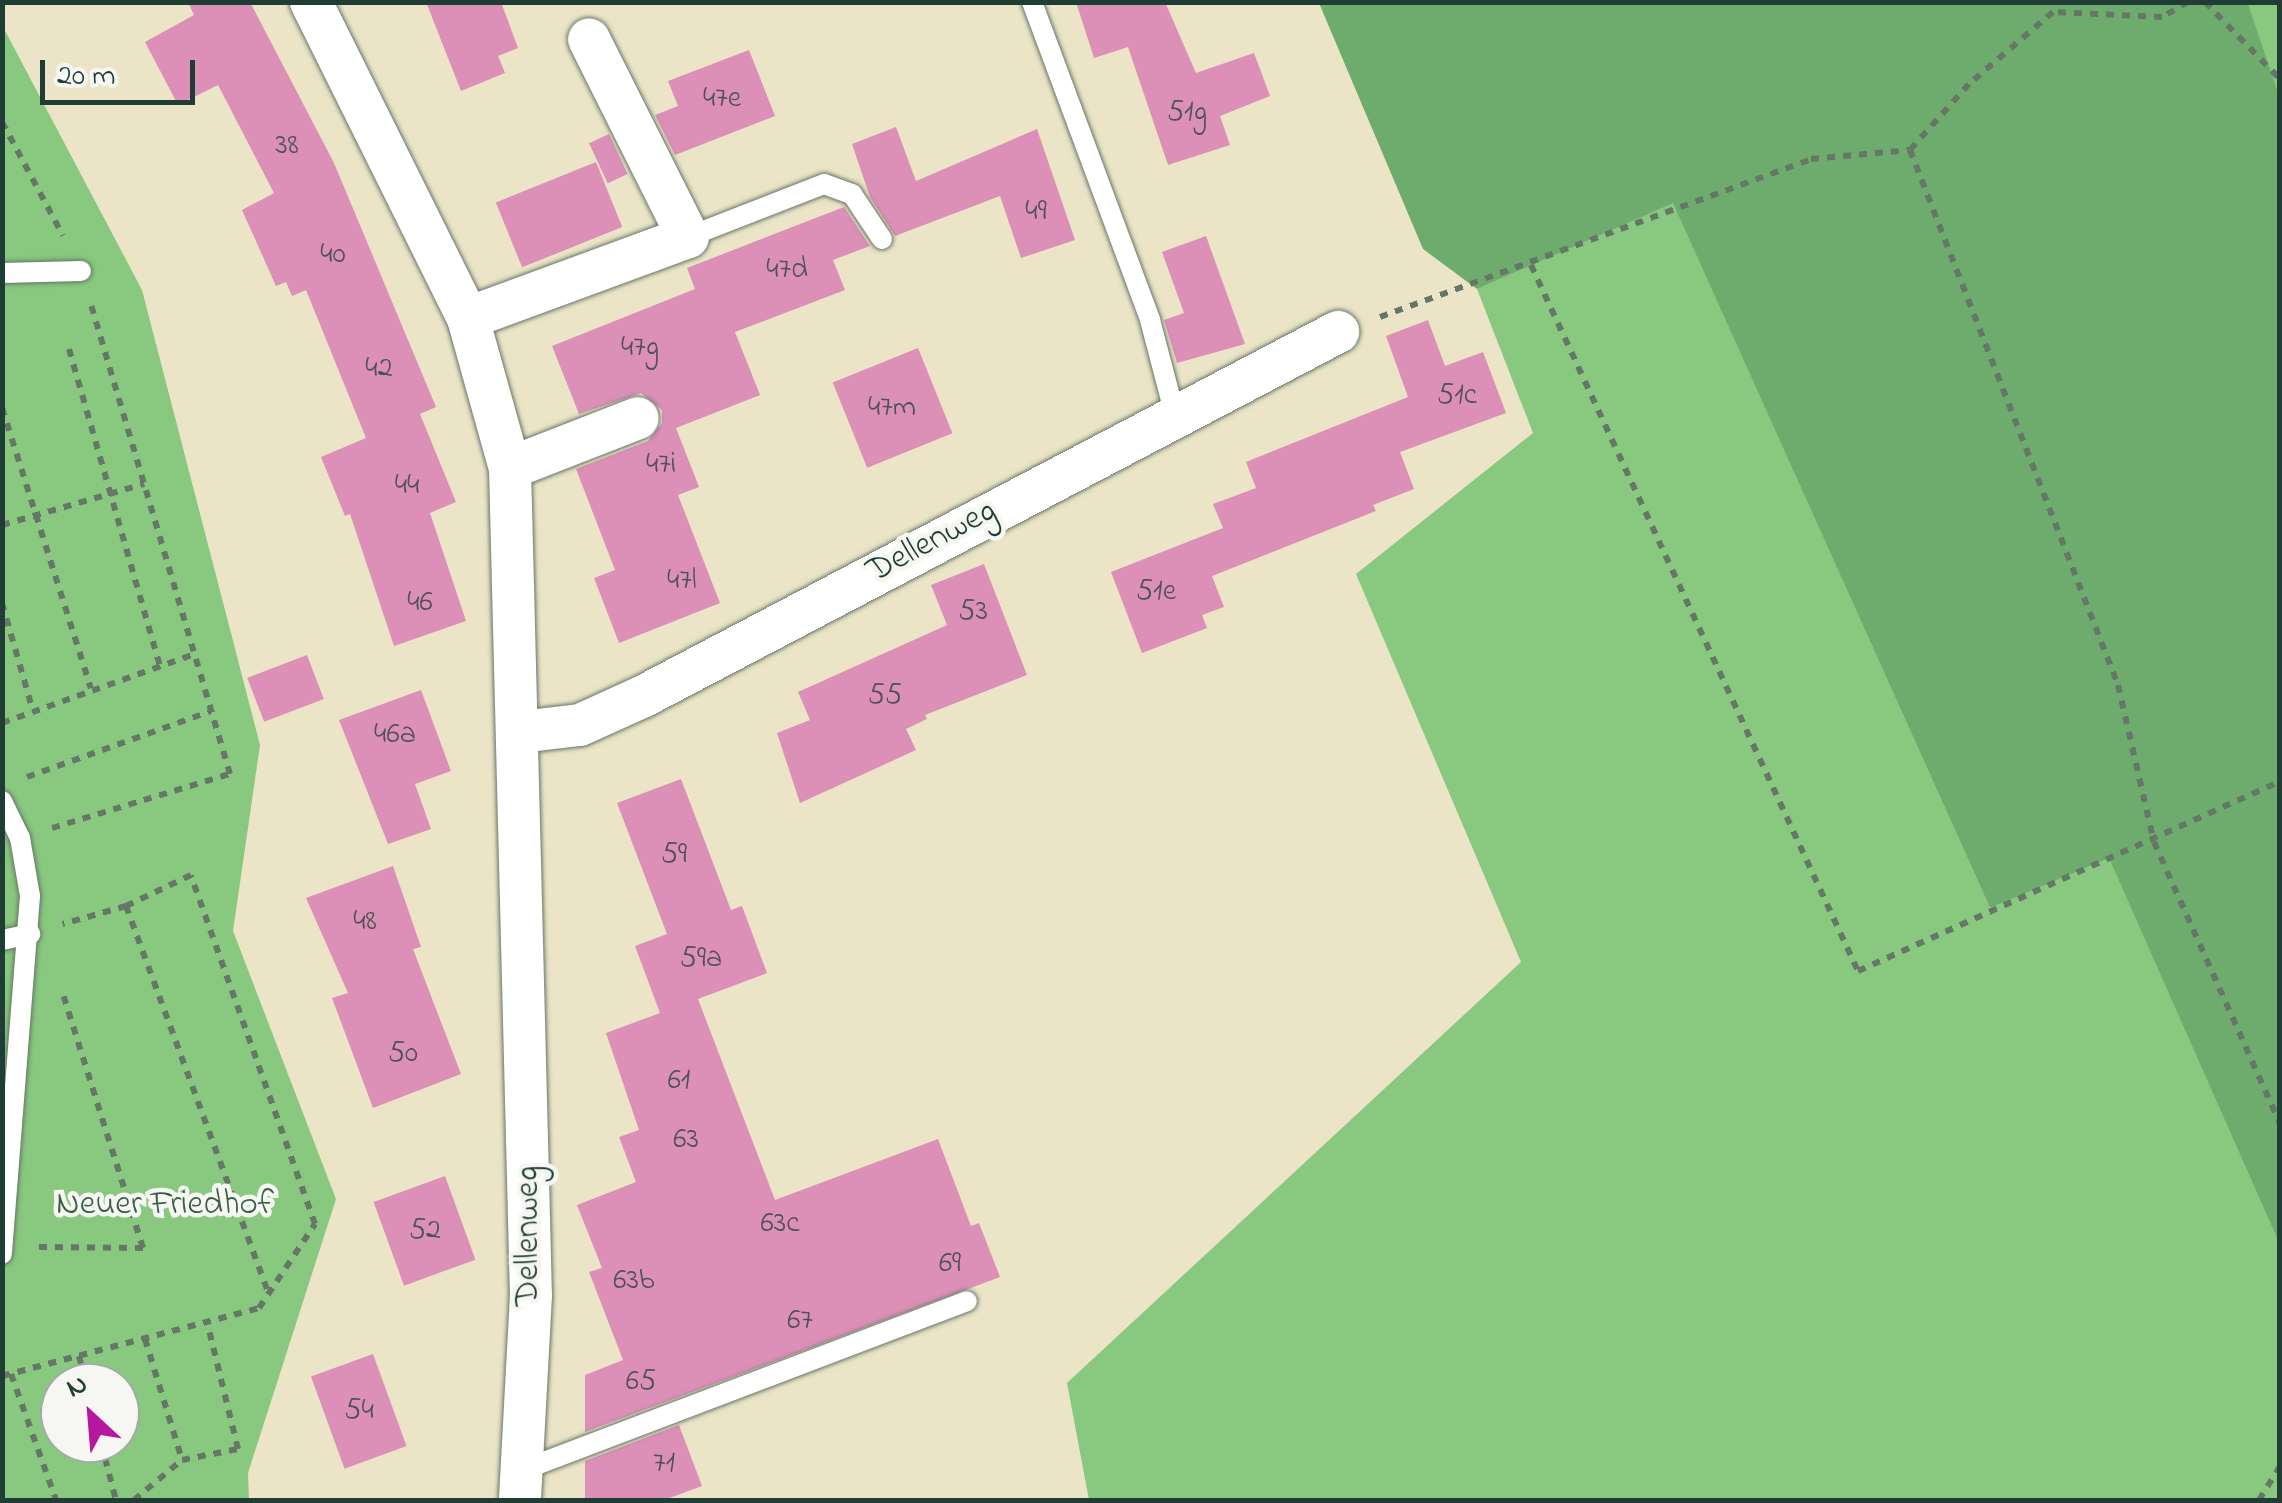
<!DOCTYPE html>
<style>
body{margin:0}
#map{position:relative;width:2282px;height:1503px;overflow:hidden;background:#ebe4c7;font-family:"Indie Flower",sans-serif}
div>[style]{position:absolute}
.green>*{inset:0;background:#88c87f}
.forest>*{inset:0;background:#6eac6e}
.building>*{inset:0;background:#dc90b7;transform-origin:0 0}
.path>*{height:6px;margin-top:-3px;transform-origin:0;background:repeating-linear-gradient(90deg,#667767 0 8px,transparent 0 16px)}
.roads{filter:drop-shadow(0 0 2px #667767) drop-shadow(0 0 2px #667767)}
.lane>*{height:20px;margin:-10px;padding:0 10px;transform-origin:10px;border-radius:10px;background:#fff}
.street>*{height:42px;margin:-21px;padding:0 21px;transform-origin:21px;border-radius:21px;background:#fff}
span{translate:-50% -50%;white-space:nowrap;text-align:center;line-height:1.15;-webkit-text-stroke:9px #f6f6f2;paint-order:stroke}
.number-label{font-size:30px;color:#4e5255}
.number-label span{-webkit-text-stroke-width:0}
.street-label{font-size:35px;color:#1f3d34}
.park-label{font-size:35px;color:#396047}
.frame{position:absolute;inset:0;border:5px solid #1f3d34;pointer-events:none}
.north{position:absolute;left:40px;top:1363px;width:100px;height:100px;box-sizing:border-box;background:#f6f6f2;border:2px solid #a0aca6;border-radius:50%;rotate:334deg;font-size:28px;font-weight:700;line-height:40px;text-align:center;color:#1f3d34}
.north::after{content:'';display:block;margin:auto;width:35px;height:45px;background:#b5179e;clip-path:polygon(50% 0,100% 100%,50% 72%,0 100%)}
.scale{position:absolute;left:40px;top:60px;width:155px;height:45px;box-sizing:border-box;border:5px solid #1f3d34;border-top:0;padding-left:12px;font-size:30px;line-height:35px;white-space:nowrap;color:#1f3d34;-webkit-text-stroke:8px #f6f6f2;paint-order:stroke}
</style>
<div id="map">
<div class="green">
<i style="clip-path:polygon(2248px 3px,2279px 3px,2279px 99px)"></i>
<i style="clip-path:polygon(evenodd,2px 25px,142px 290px,260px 745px,233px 931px,336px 1199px,248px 1473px,249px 1500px,3px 1500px,2px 25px,60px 1383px,120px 1383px,120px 1443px,60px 1443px,60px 1383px)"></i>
<i style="clip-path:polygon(1673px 202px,1990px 908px,2109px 857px,2279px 1243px,2279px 1500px,1089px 1500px,1067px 1383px,1521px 962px,1356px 574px,1533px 433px,1477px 289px)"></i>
</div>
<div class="forest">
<i style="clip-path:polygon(1319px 3px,2248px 3px,2280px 99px,2279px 1243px,2109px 858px,1990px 908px,1673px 203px,1477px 289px,1423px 249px)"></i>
</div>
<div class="building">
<i style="clip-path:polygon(188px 2px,250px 2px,334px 163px,436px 407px,420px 414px,456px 502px,430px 513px,466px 621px,394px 646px,350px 514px,345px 516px,321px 457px,366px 438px,306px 290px,292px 296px,286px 282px,276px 286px,242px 210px,274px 193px,218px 85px,178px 105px,145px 42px,194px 15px)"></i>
<i style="clip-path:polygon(426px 2px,501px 2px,518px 48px,498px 56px,505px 73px,461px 91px)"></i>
<i style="clip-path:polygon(1076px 2px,1165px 2px,1196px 73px,1254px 53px,1270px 96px,1220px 116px,1230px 145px,1168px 165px,1128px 47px,1094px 58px)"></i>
<i style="clip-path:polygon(749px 50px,775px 116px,675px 155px,655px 115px,678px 106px,668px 81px)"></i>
<i style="clip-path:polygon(896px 127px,916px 181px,1037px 129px,1075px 240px,1021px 258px,1000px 196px,895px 236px,870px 197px,852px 144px)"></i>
<i style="left:609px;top:134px;width:44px;height:22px;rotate:65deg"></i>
<i style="left:596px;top:162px;width:70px;height:108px;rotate:68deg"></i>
<i style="clip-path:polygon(844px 207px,870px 246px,833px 260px,845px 290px,735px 332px,760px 395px,676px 428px,699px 487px,678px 495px,720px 603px,619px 643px,594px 578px,615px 570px,576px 469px,648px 441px,662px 423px,662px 410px,641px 393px,579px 414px,552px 346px,695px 289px,687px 268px)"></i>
<i style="clip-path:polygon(1206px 236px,1245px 344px,1177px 363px,1164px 320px,1184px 313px,1162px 252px)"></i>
<i style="clip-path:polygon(1428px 320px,1445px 366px,1483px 352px,1506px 413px,1400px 452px,1414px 489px,1373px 505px,1376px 511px,1212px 576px,1224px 607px,1202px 615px,1207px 628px,1142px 653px,1111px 572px,1223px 528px,1213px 504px,1256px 488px,1246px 462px,1408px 397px,1386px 336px)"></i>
<i style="left:918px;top:348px;width:92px;height:92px;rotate:68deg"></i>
<i style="clip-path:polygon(984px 564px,1027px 675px,925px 715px,927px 719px,906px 729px,916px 750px,800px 803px,777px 733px,810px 720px,798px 692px,947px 625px,931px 585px)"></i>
<i style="left:307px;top:655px;width:47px;height:64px;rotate:69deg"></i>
<i style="clip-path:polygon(421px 690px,451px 771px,415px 784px,431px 829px,388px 844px,339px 720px)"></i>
<i style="clip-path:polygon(681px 779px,731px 910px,742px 906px,767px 973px,698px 999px,775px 1200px,938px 1139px,971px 1226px,979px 1223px,1000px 1277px,585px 1432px,585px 1375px,623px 1360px,589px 1272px,602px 1268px,577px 1205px,636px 1182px,619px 1137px,639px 1130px,606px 1033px,660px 1013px,635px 946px,667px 934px,617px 803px)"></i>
<i style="clip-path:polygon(393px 866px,421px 947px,413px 949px,461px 1074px,373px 1108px,332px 998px,348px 993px,306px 898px)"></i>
<i style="left:445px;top:1176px;width:89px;height:76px;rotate:70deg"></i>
<i style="left:373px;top:1354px;width:98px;height:66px;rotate:70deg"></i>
<i style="clip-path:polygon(679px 1425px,702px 1486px,664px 1500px,585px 1500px,585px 1461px)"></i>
</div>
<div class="path">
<i style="left:2188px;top:2px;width:30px;rotate:150deg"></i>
<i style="left:2162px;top:17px;width:109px;rotate:-177.4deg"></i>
<i style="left:2053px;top:12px;width:111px;rotate:139.4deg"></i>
<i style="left:1969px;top:84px;width:89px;rotate:131.8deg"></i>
<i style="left:1910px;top:150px;width:574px;rotate:68.75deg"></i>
<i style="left:2118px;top:685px;width:161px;rotate:77.1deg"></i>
<i style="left:2154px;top:842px;width:309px;rotate:65.9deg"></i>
<i style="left:2205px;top:2px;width:107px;rotate:45.8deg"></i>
<i style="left:2px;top:122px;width:129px;rotate:61.8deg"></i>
<i style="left:1531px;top:265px;width:778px;rotate:65.15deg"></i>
<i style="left:1858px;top:971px;width:463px;rotate:-24.2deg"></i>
<i style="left:1380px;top:317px;width:459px;rotate:-20.1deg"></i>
<i style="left:1811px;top:159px;width:99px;rotate:-5.2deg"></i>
<i style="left:69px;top:349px;width:330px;rotate:74deg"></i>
<i style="left:2px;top:408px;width:294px;rotate:72.4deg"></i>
<i style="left:2px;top:525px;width:148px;rotate:-16.1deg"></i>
<i style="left:2px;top:603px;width:112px;rotate:74deg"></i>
<i style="left:2px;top:723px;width:202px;rotate:-19.7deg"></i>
<i style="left:27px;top:777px;width:195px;rotate:-19.7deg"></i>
<i style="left:52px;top:828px;width:186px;rotate:-16.9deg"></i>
<i style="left:230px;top:774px;width:492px;rotate:-106.5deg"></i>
<i style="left:126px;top:906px;width:414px;rotate:69.8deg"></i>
<i style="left:39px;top:1247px;width:104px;rotate:0.6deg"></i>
<i style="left:143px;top:1248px;width:269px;rotate:-107.5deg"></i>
<i style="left:145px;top:1339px;width:127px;rotate:73deg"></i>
<i style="left:79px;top:1356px;width:28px;rotate:75deg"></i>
<i style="left:11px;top:1374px;width:134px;rotate:70.3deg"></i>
<i style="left:2px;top:1376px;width:266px;rotate:-14.8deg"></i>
<i style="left:259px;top:1308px;width:101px;rotate:-56.3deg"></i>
<i style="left:315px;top:1224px;width:370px;rotate:-109.6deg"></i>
<i style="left:191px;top:875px;width:72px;rotate:154.5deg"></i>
<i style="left:126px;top:906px;width:66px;rotate:164.1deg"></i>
<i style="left:101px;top:1443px;width:59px;rotate:75.3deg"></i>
<i style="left:134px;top:1500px;width:62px;rotate:-39.8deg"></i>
<i style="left:182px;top:1460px;width:57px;rotate:-11.1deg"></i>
<i style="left:238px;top:1449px;width:131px;rotate:-103.7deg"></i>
<i style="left:2259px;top:1500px;width:40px;rotate:-58deg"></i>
</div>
<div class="roads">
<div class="lane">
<i style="left:1032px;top:2px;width:339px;rotate:69.6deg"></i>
<i style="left:1150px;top:320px;width:98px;rotate:75.3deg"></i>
<i style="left:688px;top:237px;width:146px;rotate:-21.3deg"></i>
<i style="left:824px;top:184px;width:30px;rotate:20deg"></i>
<i style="left:852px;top:194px;width:54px;rotate:56.3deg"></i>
<i style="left:2px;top:273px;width:79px;rotate:-1.5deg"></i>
<i style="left:2px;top:801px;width:41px;rotate:64.1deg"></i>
<i style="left:20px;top:838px;width:59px;rotate:80.2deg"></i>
<i style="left:30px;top:896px;width:359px;rotate:94.5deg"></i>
<i style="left:2px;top:940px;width:29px;rotate:-12deg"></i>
<i style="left:520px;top:1471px;width:478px;rotate:-20.8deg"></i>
</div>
<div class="street">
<i style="left:311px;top:2px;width:353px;rotate:63.6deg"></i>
<i style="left:468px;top:318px;width:156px;rotate:74.4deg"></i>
<i style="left:510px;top:468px;width:827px;rotate:88.55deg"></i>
<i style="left:531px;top:1295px;width:205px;rotate:93.1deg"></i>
<i style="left:468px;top:318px;width:234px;rotate:-20.2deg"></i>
<i style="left:688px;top:237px;width:221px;rotate:-116.6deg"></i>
<i style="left:510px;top:468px;width:137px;rotate:-21.3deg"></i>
<i style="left:520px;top:732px;width:60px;rotate:-6.7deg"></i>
<i style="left:580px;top:725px;width:70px;rotate:-24.4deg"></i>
<i style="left:644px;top:696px;width:784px;rotate:-27.68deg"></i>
</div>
</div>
<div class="number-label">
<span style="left:722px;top:99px">47e</span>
<span style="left:1187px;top:113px">51g</span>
<span style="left:287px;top:146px">38</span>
<span style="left:1036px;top:212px">49</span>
<span style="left:333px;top:255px">40</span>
<span style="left:787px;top:270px">47d</span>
<span style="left:640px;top:348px">47g</span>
<span style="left:379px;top:369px">42</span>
<span style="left:1457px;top:396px">51c</span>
<span style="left:892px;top:408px">47m</span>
<span style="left:661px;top:465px">47i</span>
<span style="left:407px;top:486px">44</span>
<span style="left:682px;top:581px">47l</span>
<span style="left:1156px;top:592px">51e</span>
<span style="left:420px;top:603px">46</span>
<span style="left:973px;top:612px">53</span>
<span style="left:885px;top:696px">55</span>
<span style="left:395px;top:735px">46a</span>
<span style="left:674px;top:855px">59</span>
<span style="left:365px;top:922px">48</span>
<span style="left:701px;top:959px">59a</span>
<span style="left:403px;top:1054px">50</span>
<span style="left:679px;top:1081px">61</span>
<span style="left:686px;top:1140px">63</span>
<span style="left:780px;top:1224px">63c</span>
<span style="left:425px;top:1231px">52</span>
<span style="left:950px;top:1264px">69</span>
<span style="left:634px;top:1281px">63b</span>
<span style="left:800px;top:1321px">67</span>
<span style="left:641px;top:1382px">65</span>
<span style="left:359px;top:1411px">54</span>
<span style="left:664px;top:1464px">71</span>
</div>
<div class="street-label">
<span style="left:932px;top:542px;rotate:-28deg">Dellenweg</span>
<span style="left:529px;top:1236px;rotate:-90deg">Dellenweg</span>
</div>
<div class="park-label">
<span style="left:165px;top:1205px">Neuer Friedhof</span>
</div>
<div class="frame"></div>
<div class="north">N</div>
<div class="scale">20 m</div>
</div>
